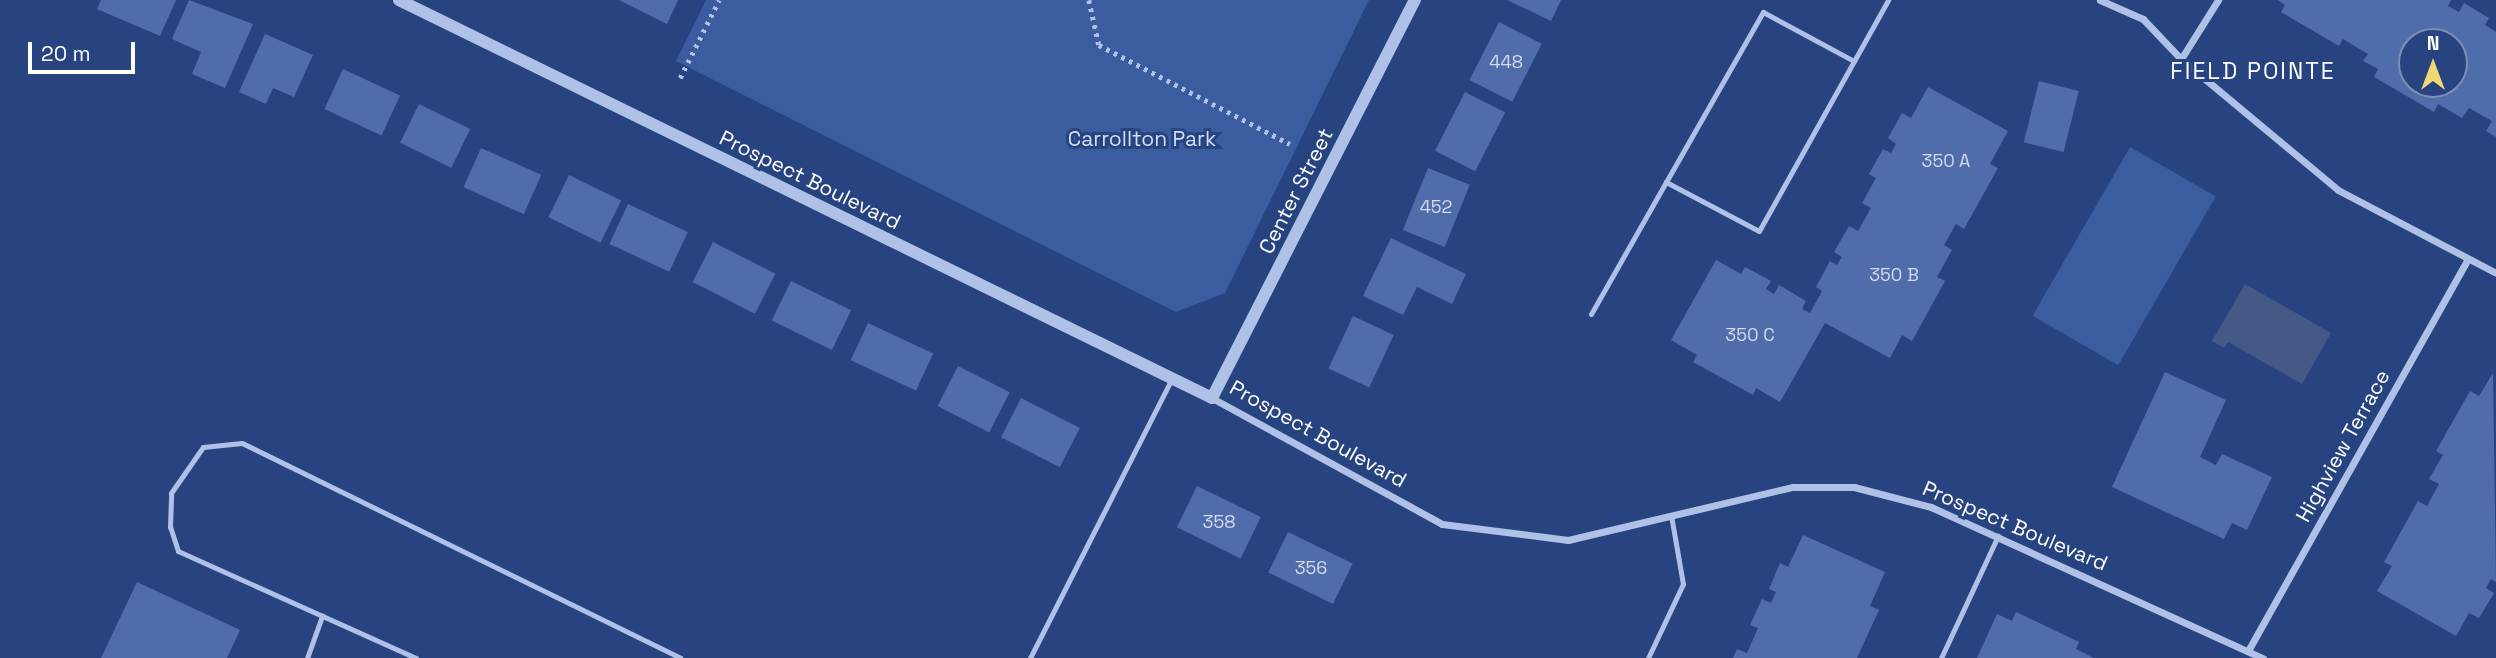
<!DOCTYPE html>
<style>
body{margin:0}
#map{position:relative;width:2496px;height:658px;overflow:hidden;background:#274481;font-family:"Space Grotesk",sans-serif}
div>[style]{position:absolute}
.green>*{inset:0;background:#3b5c9e;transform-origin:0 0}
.water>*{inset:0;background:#445986}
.building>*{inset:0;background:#4f6daa;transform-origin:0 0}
.path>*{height:4.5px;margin-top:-2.25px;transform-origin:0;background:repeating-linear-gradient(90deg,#afc1e6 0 3.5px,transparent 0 8.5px)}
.service>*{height:5px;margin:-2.5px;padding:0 2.5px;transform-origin:2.5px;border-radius:2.5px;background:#afc1e6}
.minor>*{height:7px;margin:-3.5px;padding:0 3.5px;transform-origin:3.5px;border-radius:3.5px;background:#afc1e6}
.tertiary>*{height:12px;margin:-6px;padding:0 6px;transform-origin:6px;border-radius:6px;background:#afc1e6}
span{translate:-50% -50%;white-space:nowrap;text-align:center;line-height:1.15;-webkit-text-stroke:6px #274481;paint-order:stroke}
.number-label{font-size:18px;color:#d3daea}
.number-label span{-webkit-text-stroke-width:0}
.park-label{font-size:21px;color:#d2def5}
.street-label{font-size:21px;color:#fff}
.neighbourhood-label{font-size:23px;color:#fff;letter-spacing:2px}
.north{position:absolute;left:2398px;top:28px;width:70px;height:70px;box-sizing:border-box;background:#274481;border:2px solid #7d8fb3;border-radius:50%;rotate:0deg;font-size:19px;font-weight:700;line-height:28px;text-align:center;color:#fff}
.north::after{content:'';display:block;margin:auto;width:24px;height:32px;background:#efd974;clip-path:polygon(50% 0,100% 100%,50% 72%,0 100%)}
.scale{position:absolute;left:28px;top:42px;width:107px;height:32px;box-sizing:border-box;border:4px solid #fff;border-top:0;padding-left:9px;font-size:21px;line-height:24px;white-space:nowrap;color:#fff;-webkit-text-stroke:5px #274481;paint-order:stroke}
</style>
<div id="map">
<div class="green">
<i style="clip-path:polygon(706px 0,1369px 0,1225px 293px,1176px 312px,676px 61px)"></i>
<i style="left:2130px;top:147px;width:99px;height:195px;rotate:30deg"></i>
</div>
<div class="water">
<i style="clip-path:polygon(2245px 284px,2331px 333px,2302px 384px,2228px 342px,2224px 348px,2212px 341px)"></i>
</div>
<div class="building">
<i style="clip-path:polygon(101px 0,176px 0,160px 36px,97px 9px)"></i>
<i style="clip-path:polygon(189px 0,253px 24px,225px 88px,192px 74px,201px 52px,172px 39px)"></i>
<i style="clip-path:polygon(619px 0,678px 0,667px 24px)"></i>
<i style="clip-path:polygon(1507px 0,1561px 0,1551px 21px)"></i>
<i style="clip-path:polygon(evenodd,2278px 0,2451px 0,2448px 6px,2459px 12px,2464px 3px,2489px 18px,2485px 25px,2496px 32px,2496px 137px,2486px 131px,2492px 121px,2469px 108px,2462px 118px,2438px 104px,2434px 112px,2374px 77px,2378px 69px,2363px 61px,2368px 54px,2343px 39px,2339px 46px,2281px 12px,2285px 5px,2278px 0,2412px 42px,2454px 42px,2454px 84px,2412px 84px,2412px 42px)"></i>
<i style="left:1499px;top:22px;width:48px;height:65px;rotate:27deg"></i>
<i style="clip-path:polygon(265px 34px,313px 55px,294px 97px,273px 88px,266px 104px,239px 92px)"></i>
<i style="left:343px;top:69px;width:63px;height:44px;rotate:25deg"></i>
<i style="left:2039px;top:81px;width:41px;height:63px;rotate:14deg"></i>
<i style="clip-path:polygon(1928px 87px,2008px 131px,1990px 164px,1998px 168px,1964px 229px,1956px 224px,1944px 245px,1952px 250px,1937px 277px,1945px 281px,1912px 341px,1902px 335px,1890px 358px,1825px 323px,1780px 402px,1756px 388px,1753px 395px,1693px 362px,1697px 355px,1671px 340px,1716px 260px,1741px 274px,1745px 267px,1771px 281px,1766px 289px,1774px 294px,1779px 285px,1806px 301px,1802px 309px,1810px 313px,1822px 291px,1816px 287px,1830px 261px,1837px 265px,1842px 257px,1834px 252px,1849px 226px,1858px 231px,1871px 208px,1862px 203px,1876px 178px,1869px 174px,1883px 149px,1891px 153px,1896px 144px,1888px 138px,1902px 113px,1911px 118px)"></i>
<i style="left:1465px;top:92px;width:45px;height:66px;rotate:27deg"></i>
<i style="left:419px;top:104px;width:57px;height:43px;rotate:26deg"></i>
<i style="left:481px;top:148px;width:66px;height:43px;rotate:24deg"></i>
<i style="left:1428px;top:168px;width:45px;height:67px;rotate:22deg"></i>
<i style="left:569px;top:175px;width:58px;height:47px;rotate:26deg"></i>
<i style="left:628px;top:204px;width:66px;height:44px;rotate:25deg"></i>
<i style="clip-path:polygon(1391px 238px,1466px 274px,1452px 304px,1417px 287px,1403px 315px,1363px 296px)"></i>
<i style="left:713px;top:242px;width:70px;height:45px;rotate:27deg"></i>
<i style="left:791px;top:281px;width:67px;height:44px;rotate:26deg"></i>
<i style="left:1353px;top:316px;width:45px;height:58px;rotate:25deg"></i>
<i style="left:868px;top:323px;width:72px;height:41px;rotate:25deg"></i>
<i style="left:958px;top:366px;width:58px;height:45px;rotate:27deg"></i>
<i style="clip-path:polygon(2165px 372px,2226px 400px,2200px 457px,2216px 465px,2222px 454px,2272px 477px,2247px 530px,2232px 523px,2224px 539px,2112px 487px)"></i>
<i style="clip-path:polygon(2493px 373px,2496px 582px,2491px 579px,2486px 588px,2494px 593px,2479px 618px,2469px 613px,2456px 636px,2377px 591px,2392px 566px,2384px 562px,2418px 501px,2427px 506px,2439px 484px,2429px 479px,2443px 455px,2436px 451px,2470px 391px,2479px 396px)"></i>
<i style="left:1021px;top:398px;width:66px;height:44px;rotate:27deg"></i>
<i style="left:1197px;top:486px;width:71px;height:46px;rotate:26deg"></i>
<i style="left:1288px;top:532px;width:72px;height:45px;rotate:26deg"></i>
<i style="clip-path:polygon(1803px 535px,1885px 572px,1870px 606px,1879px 610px,1857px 658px,1733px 658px,1737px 649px,1747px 653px,1758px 628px,1750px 625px,1762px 599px,1771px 603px,1776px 592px,1769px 589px,1780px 563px,1788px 567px)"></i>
<i style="clip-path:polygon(137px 582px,240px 630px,227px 658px,101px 658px)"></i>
<i style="clip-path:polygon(2016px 612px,2079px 642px,2076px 649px,2094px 658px,1977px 658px,1997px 614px,2012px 621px)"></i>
</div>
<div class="path">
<i style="left:1089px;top:0;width:46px;rotate:77.5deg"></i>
<i style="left:1099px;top:45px;width:215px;rotate:27.4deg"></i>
<i style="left:680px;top:78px;width:87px;rotate:-63.4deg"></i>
</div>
<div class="service">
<i style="left:1666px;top:182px;width:196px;rotate:-60.3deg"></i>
<i style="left:1763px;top:12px;width:103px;rotate:28.3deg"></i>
<i style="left:1591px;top:314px;width:152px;rotate:-60.4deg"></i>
<i style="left:1666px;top:182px;width:105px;rotate:27.8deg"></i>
<i style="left:1759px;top:231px;width:265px;rotate:-60.8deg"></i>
<i style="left:307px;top:658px;width:45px;rotate:-70.3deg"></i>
<i style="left:416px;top:658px;width:261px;rotate:-155.8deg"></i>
<i style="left:178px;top:551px;width:25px;rotate:-108deg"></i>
<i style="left:170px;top:527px;width:34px;rotate:-88deg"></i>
<i style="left:171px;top:493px;width:56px;rotate:-55.2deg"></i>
<i style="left:203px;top:447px;width:39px;rotate:-6deg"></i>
<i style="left:242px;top:443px;width:488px;rotate:26.1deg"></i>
<i style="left:1030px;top:658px;width:312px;rotate:-63.1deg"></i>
<i style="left:1648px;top:658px;width:82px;rotate:-64.7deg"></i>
<i style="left:1683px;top:584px;width:70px;rotate:-99.9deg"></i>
<i style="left:1941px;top:658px;width:135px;rotate:-65deg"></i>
</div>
<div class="minor">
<i style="left:2100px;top:0;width:47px;rotate:23.8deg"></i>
<i style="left:2143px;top:19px;width:55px;rotate:46.5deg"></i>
<i style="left:2181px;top:59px;width:204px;rotate:39.8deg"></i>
<i style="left:2338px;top:190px;width:178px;rotate:27.7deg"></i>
<i style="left:2181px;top:59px;width:70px;rotate:-57.9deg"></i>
<i style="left:1212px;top:398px;width:262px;rotate:28.7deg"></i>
<i style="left:1442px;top:524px;width:127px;rotate:7.2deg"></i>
<i style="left:1568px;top:540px;width:231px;rotate:-13.3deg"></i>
<i style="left:1793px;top:487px;width:61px"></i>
<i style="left:1854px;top:487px;width:80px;rotate:14.6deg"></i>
<i style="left:1931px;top:507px;width:365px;rotate:24.5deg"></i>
<i style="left:2249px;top:649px;width:446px;rotate:-60.7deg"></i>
</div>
<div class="tertiary">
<i style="left:399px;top:0;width:905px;rotate:26.08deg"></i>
<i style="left:1212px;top:398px;width:447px;rotate:-63deg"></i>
</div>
<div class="number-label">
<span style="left:1506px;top:62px">448</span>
<span style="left:1946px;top:161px">350 A</span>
<span style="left:1436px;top:207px">452</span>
<span style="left:1894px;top:275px">350 B</span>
<span style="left:1750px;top:335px">350 C</span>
<span style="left:1219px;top:522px">358</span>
<span style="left:1311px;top:568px">356</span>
</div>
<div class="park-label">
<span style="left:1142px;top:139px">Carrollton Park</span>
</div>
<div class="street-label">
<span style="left:810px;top:180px;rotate:26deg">Prospect Boulevard</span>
<span style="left:1296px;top:191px;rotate:-63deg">Center Street</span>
<span style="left:1318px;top:434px;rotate:29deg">Prospect Boulevard</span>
<span style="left:2343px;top:446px;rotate:-61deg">Highview Terrace</span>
<span style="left:2015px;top:526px;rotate:23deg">Prospect Boulevard</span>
</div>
<div class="neighbourhood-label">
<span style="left:2253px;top:71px">FIELD POINTE</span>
</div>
<div class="north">N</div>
<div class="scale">20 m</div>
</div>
